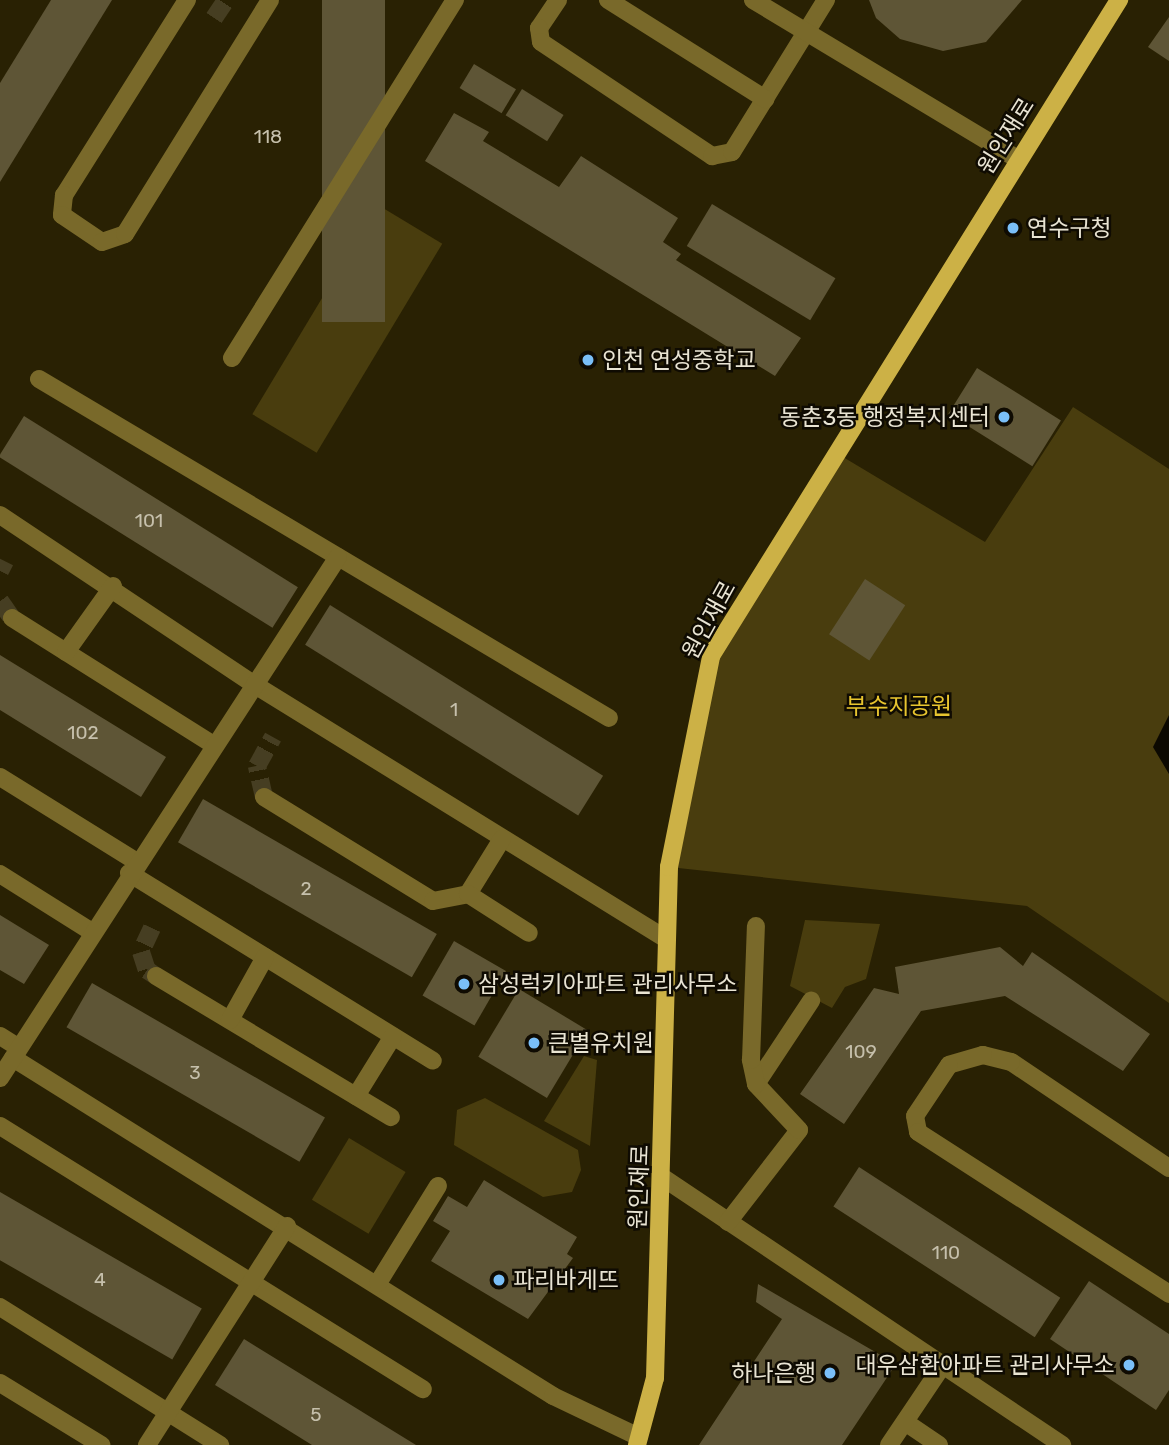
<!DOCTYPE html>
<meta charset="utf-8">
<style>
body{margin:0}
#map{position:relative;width:1169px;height:1445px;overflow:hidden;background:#292103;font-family:Rubik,"Noto Sans KR",sans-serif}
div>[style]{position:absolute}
.green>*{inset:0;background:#493d0e;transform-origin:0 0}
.water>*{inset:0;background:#0c0901}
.building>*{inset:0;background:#5e5536;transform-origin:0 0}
.minor-tunnel>*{height:18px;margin-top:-9px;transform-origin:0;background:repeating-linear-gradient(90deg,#463e22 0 18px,transparent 0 27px)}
.minor>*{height:18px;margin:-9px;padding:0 9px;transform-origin:9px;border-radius:9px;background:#79692a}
.major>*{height:18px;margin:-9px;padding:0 9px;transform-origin:9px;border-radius:9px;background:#ccb146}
.dots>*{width:19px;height:19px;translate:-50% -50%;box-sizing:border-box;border:4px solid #0f0b02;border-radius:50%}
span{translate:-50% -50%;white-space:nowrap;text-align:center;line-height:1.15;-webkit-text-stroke:5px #0f0b02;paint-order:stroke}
.number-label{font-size:19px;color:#c6c0ac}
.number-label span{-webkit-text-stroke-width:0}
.street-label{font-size:23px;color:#e9e4d3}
.poi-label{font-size:23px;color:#e9e4d3}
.left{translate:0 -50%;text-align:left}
.right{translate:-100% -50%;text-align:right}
.park-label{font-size:23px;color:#e8c52f}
</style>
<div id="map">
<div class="green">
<i style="left:378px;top:205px;width:75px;height:244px;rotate:31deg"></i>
<i style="clip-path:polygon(1073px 407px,1169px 469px,1169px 1003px,1027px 906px,669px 867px,711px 656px,838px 454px,985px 542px)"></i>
<i style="clip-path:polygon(805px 920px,880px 924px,866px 979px,845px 987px,832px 1008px,790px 986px)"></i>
<i style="clip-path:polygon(584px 1056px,597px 1060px,590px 1146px,544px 1121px)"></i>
<i style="clip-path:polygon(485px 1098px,578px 1150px,581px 1170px,572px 1192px,543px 1197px,454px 1145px,457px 1110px)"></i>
<i style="left:349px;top:1138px;width:66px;height:72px;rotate:31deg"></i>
</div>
<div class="water">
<i style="clip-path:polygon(1169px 715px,1169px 774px,1153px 747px)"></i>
</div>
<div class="building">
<i style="clip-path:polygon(51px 0,112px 0,0 182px,0 83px)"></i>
<i style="left:322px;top:0;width:63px;height:322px"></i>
<i style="clip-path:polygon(869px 0,1022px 0,986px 42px,943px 51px,900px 39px,876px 18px)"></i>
<i style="clip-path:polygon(1169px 17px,1169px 61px,1148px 47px)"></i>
<i style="left:474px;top:64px;width:49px;height:28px;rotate:31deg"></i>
<i style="left:522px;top:89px;width:49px;height:31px;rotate:32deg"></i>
<i style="clip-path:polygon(454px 113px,489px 132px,483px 141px,559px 187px,581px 156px,678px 218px,663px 242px,681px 254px,676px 260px,801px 338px,775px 376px,425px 161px)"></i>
<i style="left:712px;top:204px;width:144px;height:49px;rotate:31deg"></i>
<i style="left:977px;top:368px;width:99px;height:54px;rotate:32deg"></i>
<i style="left:24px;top:416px;width:323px;height:48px;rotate:32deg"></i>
<i style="left:865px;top:579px;width:48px;height:66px;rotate:33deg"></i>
<i style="left:330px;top:605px;width:322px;height:47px;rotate:32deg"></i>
<i style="clip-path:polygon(0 655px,166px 757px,141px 797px,0 710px)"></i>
<i style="left:203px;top:799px;width:270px;height:50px;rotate:30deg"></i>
<i style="clip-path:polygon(0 915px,49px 945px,24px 984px,0 970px)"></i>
<i style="left:454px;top:941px;width:60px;height:63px;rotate:30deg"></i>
<i style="clip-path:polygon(1000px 947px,1023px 966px,1032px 952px,1150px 1034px,1123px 1071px,1005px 996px,921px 1011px,844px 1124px,800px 1094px,874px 988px,899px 994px,895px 967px)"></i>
<i style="left:92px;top:983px;width:269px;height:51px;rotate:30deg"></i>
<i style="left:519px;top:989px;width:80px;height:79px;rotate:31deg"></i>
<i style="left:859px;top:1167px;width:240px;height:47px;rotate:33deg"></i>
<i style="clip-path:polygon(484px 1180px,577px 1237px,567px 1254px,573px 1258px,528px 1319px,431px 1261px,450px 1231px,433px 1221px,448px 1196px,467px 1207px)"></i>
<i style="left:0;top:1192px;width:233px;height:59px;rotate:30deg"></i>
<i style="clip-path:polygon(1089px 1281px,1169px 1334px,1169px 1390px,1156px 1410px,1050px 1339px)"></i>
<i style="clip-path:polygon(758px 1284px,896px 1364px,842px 1445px,699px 1445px,782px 1319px,756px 1302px)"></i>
<i style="clip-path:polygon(244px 1339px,416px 1445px,312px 1445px,215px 1385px)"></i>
</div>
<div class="minor-tunnel">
<i style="left:214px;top:18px;width:22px;rotate:-56deg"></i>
<i style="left:0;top:571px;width:11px;rotate:-63deg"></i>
<i style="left:0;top:601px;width:21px;rotate:55deg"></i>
<i style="left:264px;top:797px;width:32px;rotate:-103deg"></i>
<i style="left:257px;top:766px;width:33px;rotate:-61deg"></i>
<i style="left:152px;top:928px;width:26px;rotate:115deg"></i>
<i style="left:141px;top:952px;width:19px;rotate:72deg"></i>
<i style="left:147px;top:970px;width:11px;rotate:34deg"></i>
</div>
<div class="minor">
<i style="left:187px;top:0;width:231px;rotate:122.2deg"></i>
<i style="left:64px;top:195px;width:20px;rotate:96deg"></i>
<i style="left:62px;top:215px;width:48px;rotate:34deg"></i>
<i style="left:102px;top:242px;width:24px;rotate:-19deg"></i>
<i style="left:125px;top:234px;width:275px;rotate:-58.2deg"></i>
<i style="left:558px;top:0;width:34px;rotate:124deg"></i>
<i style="left:539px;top:28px;width:14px;rotate:82deg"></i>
<i style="left:541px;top:42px;width:206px;rotate:33.7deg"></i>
<i style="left:712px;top:156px;width:20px;rotate:-11deg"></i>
<i style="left:732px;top:152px;width:179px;rotate:-58.3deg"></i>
<i style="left:608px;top:0;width:186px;rotate:32.2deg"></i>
<i style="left:753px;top:0;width:310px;rotate:31deg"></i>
<i style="left:232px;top:358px;width:422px;rotate:-58.1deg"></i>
<i style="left:39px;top:379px;width:663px;rotate:30.74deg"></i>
<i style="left:0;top:515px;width:306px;rotate:33.7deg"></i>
<i style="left:255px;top:685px;width:483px;rotate:31.7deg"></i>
<i style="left:12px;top:618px;width:236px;rotate:32.2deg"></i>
<i style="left:66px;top:652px;width:81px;rotate:-54.5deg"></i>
<i style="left:0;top:777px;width:161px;rotate:31.8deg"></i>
<i style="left:264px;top:797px;width:198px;rotate:31.6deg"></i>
<i style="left:433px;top:901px;width:36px;rotate:-11deg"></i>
<i style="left:468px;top:894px;width:65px;rotate:-58.3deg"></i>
<i style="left:129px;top:873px;width:357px;rotate:31.7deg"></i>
<i style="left:0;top:874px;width:109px;rotate:32.2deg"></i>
<i style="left:468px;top:894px;width:72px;rotate:32.6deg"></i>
<i style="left:156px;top:976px;width:274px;rotate:31deg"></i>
<i style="left:230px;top:1020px;width:72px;rotate:-60.9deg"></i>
<i style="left:0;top:1036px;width:22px;rotate:32deg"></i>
<i style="left:13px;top:1058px;width:637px;rotate:32.04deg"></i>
<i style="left:553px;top:1396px;width:95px;rotate:25.5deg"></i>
<i style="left:0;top:1078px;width:621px;rotate:-57.03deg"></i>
<i style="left:756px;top:1084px;width:100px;rotate:-56.5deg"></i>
<i style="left:356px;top:1096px;width:70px;rotate:-58.3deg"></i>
<i style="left:0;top:1126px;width:498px;rotate:31.9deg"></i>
<i style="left:1169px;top:1168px;width:190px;rotate:-146.1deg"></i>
<i style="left:1011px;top:1062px;width:29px;rotate:-166deg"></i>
<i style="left:983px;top:1055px;width:35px;rotate:164deg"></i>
<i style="left:949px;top:1065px;width:61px;rotate:123.7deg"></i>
<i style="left:915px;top:1116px;width:16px;rotate:79deg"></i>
<i style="left:918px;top:1132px;width:299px;rotate:32.8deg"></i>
<i style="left:665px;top:1179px;width:478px;rotate:33.8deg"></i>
<i style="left:728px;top:1222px;width:116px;rotate:-52.3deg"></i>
<i style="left:799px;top:1130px;width:63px;rotate:-133.1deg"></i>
<i style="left:756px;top:1084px;width:25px;rotate:-102deg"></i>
<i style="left:751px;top:1060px;width:134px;rotate:-87.9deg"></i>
<i style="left:378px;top:1283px;width:114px;rotate:-58.3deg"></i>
<i style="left:0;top:1307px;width:260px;rotate:32.1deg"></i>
<i style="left:0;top:1383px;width:119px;rotate:31.5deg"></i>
<i style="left:905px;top:1422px;width:41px;rotate:34.1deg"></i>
<i style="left:147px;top:1445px;width:260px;rotate:-57.4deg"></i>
<i style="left:889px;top:1445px;width:97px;rotate:-56deg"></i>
</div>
<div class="major">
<i style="left:637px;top:1445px;width:69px;rotate:-75deg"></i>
<i style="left:655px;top:1378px;width:511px;rotate:-88.43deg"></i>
<i style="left:669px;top:867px;width:215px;rotate:-78.7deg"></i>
<i style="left:711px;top:656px;width:773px;rotate:-58.12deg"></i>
</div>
<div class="dots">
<i style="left:1013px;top:228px;background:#7abff8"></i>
<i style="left:588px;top:360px;background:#7abff8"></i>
<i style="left:1004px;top:417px;background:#7abff8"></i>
<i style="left:464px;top:984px;background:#7abff8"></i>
<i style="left:534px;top:1043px;background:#7abff8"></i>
<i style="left:499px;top:1280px;background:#7abff8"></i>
<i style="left:1129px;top:1365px;background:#7abff8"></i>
<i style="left:830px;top:1373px;background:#7abff8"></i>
</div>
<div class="number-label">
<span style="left:268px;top:137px">118</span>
<span style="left:149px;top:521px">101</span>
<span style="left:454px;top:710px">1</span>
<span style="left:83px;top:733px">102</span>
<span style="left:306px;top:889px">2</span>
<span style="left:861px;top:1052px">109</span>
<span style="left:195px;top:1073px">3</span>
<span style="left:946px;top:1253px">110</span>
<span style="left:100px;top:1280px">4</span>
<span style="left:316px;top:1415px">5</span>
</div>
<div class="street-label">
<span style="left:1006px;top:136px;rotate:-58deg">원인재로</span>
<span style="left:709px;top:620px;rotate:-61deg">원인재로</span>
<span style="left:639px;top:1187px;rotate:-88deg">원인재로</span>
</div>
<div class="poi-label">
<span class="left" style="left:1027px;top:228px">연수구청</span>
<span class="left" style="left:602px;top:360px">인천 연성중학교</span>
<span class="right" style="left:990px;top:417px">동춘3동 행정복지센터</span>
<span class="left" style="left:478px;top:984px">삼성럭키아파트 관리사무소</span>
<span class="left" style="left:548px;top:1043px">큰별유치원</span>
<span class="left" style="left:513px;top:1280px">파리바게뜨</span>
<span class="right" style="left:1115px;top:1365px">대우삼환아파트 관리사무소</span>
<span class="right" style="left:816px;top:1373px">하나은행</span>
</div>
<div class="park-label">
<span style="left:899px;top:706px">부수지공원</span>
</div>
</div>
